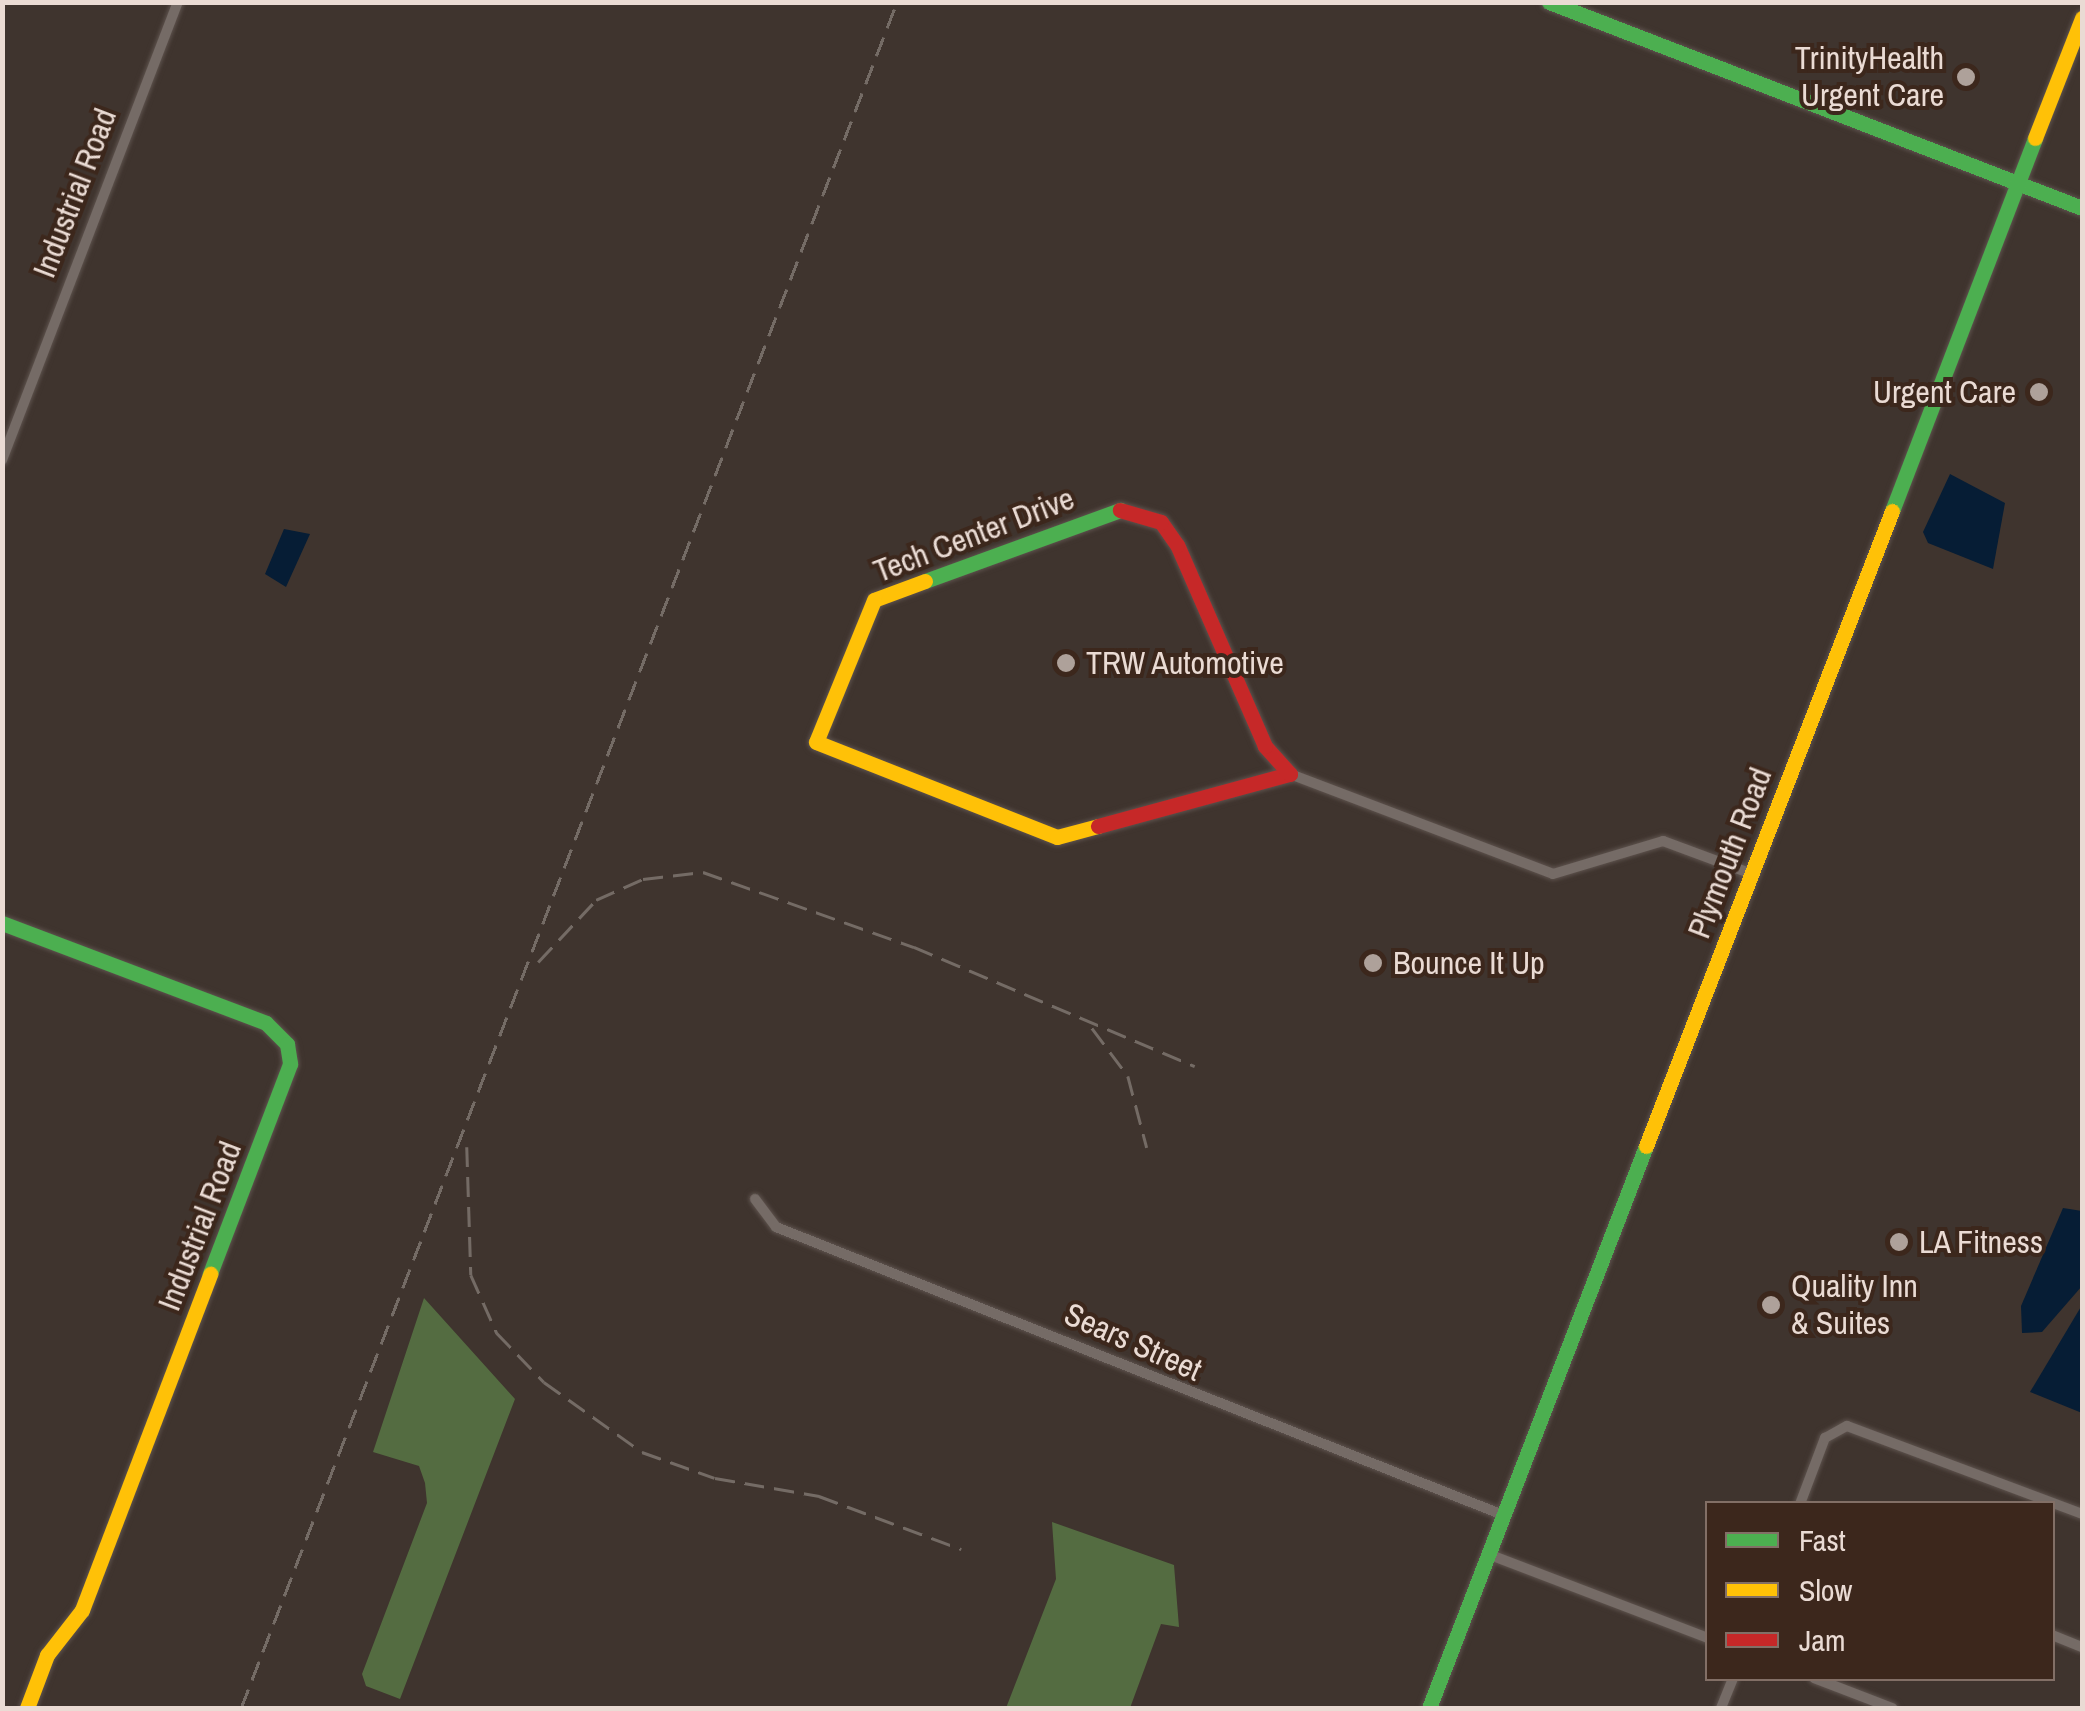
<!DOCTYPE html>
<style>
body{margin:0}
#map{position:relative;width:2085px;height:1711px;overflow:hidden;background:#3f342e;font-family:"Archivo Narrow",sans-serif}
div>[style]{position:absolute}
.forest>*{inset:0;background:#546c41}
.water>*{inset:0;background:#061d35}
.roads{filter:drop-shadow(0 0 2px #5d524d) drop-shadow(0 0 2px #5d524d)}
.street>*{height:10px;margin:-5px;padding:0 5px;transform-origin:5px;border-radius:5px;background:#756b66}
.fast>*{height:15px;margin:-7.5px;padding:0 7.5px;transform-origin:7.5px;border-radius:7.5px;background:#4caf50}
.slow>*{height:15px;margin:-7.5px;padding:0 7.5px;transform-origin:7.5px;border-radius:7.5px;background:#ffc107}
.jam>*{height:15px;margin:-7.5px;padding:0 7.5px;transform-origin:7.5px;border-radius:7.5px;background:#c62828}
.rail>*{height:2.5px;margin-top:-1.25px;transform-origin:0;background:repeating-linear-gradient(90deg,#746b65 0 20px,transparent 0 30px)}
.dots>*{width:28px;height:28px;translate:-50% -50%;box-sizing:border-box;border:5px solid #3c271c;border-radius:50%}
span{translate:-50% -50%;white-space:nowrap;text-align:center;line-height:1.15;-webkit-text-stroke:8px #3c271c;paint-order:stroke}
.poi-label{font-size:32px;color:#eadbd4}
.right{translate:-100% -50%;text-align:right}
.left{translate:0 -50%;text-align:left}
.street-label{font-size:32px;color:#eadbd4}
.frame{position:absolute;inset:0;border:5px solid #eadbd4;pointer-events:none}
.legend{position:absolute;left:1705px;top:1501px;width:350px;height:180px;box-sizing:border-box;background:#3c271c;border:2px solid #826f66;margin:0;padding:12px 18px;list-style:none;font-size:30px;color:#eadbd4}
.legend li{display:flex;align-items:center;gap:20px;height:50px}
.legend b{width:50px;border:2px solid #826f66}
</style>
<div id="map">
<div class="forest">
<i style="clip-path:polygon(424px 1298px,515px 1399px,400px 1699px,366px 1686px,362px 1674px,427px 1503px,425px 1483px,419px 1466px,373px 1452px)"></i>
<i style="clip-path:polygon(1052px 1522px,1174px 1565px,1179px 1627px,1161px 1624px,1130px 1708px,1006px 1708px,1056px 1579px)"></i>
</div>
<div class="water">
<i style="clip-path:polygon(1950px 474px,2005px 503px,1993px 569px,1928px 543px,1923px 532px)"></i>
<i style="clip-path:polygon(284px 529px,310px 534px,286px 587px,265px 574px)"></i>
<i style="clip-path:polygon(2063px 1208px,2082px 1211px,2082px 1286px,2042px 1332px,2022px 1333px,2021px 1306px)"></i>
<i style="clip-path:polygon(2082px 1305px,2082px 1413px,2030px 1392px)"></i>
</div>
<div class="roads">
<div class="street">
<i style="left:2px;top:460px;width:491px;rotate:-69deg"></i>
<i style="left:1290px;top:774px;width:281px;rotate:20.8deg"></i>
<i style="left:1553px;top:874px;width:115px;rotate:-16.7deg"></i>
<i style="left:1663px;top:841px;width:95px;rotate:20.3deg"></i>
<i style="left:755px;top:1199px;width:35px;rotate:53deg"></i>
<i style="left:776px;top:1227px;width:782px;rotate:21.61deg"></i>
<i style="left:1800px;top:1504px;width:71px;rotate:-69.3deg"></i>
<i style="left:1825px;top:1438px;width:25px;rotate:-29deg"></i>
<i style="left:1847px;top:1426px;width:251px;rotate:20.5deg"></i>
<i style="left:1488px;top:1554px;width:235px;rotate:20.9deg"></i>
<i style="left:2052px;top:1635px;width:32px;rotate:22deg"></i>
<i style="left:1814px;top:1678px;width:84px;rotate:21deg"></i>
<i style="left:1721px;top:1708px;width:32px;rotate:-68deg"></i>
</div>
<div class="fast">
<i style="left:1549px;top:2px;width:571px;rotate:21.13deg"></i>
<i style="left:1892px;top:511px;width:399px;rotate:-69deg"></i>
<i style="left:925px;top:581px;width:208px;rotate:-20deg"></i>
<i style="left:2px;top:923px;width:282px;rotate:20.7deg"></i>
<i style="left:266px;top:1023px;width:30px;rotate:45deg"></i>
<i style="left:287px;top:1044px;width:20px;rotate:81deg"></i>
<i style="left:290px;top:1064px;width:225px;rotate:110.9deg"></i>
<i style="left:1429px;top:1708px;width:602px;rotate:-68.89deg"></i>
</div>
<div class="slow">
<i style="left:2035px;top:138px;width:129px;rotate:-68.6deg"></i>
<i style="left:925px;top:581px;width:54px;rotate:159.6deg"></i>
<i style="left:874px;top:600px;width:153px;rotate:112.2deg"></i>
<i style="left:816px;top:742px;width:259px;rotate:21.5deg"></i>
<i style="left:1057px;top:837px;width:42px;rotate:-15deg"></i>
<i style="left:1646px;top:1146px;width:681px;rotate:-68.82deg"></i>
<i style="left:27px;top:1708px;width:57px;rotate:-69.3deg"></i>
<i style="left:47px;top:1655px;width:57px;rotate:-52.1deg"></i>
<i style="left:82px;top:1610px;width:360px;rotate:-69.1deg"></i>
</div>
<div class="jam">
<i style="left:1098px;top:826px;width:199px;rotate:-15.2deg"></i>
<i style="left:1290px;top:774px;width:38px;rotate:-132deg"></i>
<i style="left:1265px;top:746px;width:219px;rotate:-113.6deg"></i>
<i style="left:1177px;top:545px;width:28px;rotate:-125deg"></i>
<i style="left:1161px;top:522px;width:43px;rotate:-163.7deg"></i>
</div>
</div>
<div class="rail">
<i style="left:538px;top:962px;width:85px;rotate:-46.9deg"></i>
<i style="left:596px;top:900px;width:51px;rotate:-24.1deg"></i>
<i style="left:643px;top:879px;width:60px;rotate:-6.7deg"></i>
<i style="left:703px;top:872px;width:224px;rotate:19.6deg"></i>
<i style="left:914px;top:947px;width:305px;rotate:23deg"></i>
<i style="left:1092px;top:1028px;width:60px;rotate:53.1deg"></i>
<i style="left:1128px;top:1076px;width:74px;rotate:75.2deg"></i>
<i style="left:467px;top:1147px;width:128px;rotate:88.2deg"></i>
<i style="left:471px;top:1275px;width:64px;rotate:65.9deg"></i>
<i style="left:497px;top:1333px;width:68px;rotate:46.2deg"></i>
<i style="left:544px;top:1382px;width:120px;rotate:35.5deg"></i>
<i style="left:642px;top:1452px;width:77px;rotate:19.6deg"></i>
<i style="left:715px;top:1478px;width:106px;rotate:9.8deg"></i>
<i style="left:819px;top:1496px;width:152px;rotate:20.5deg"></i>
<i style="left:241px;top:1708px;width:1828px;rotate:-68.97deg"></i>
</div>
<div class="dots">
<i style="left:1966px;top:77px;background:#aea19a"></i>
<i style="left:2039px;top:392px;background:#aea19a"></i>
<i style="left:1066px;top:663px;background:#aea19a"></i>
<i style="left:1373px;top:963px;background:#aea19a"></i>
<i style="left:1899px;top:1242px;background:#aea19a"></i>
<i style="left:1771px;top:1305px;background:#aea19a"></i>
</div>
<div class="poi-label">
<span class="right" style="left:1944px;top:77px">TrinityHealth<br>Urgent Care</span>
<span class="right" style="left:2016px;top:392px">Urgent Care</span>
<span class="left" style="left:1086px;top:663px">TRW Automotive</span>
<span class="left" style="left:1393px;top:963px">Bounce It Up</span>
<span class="left" style="left:1919px;top:1242px">LA Fitness</span>
<span class="left" style="left:1791px;top:1305px">Quality Inn<br>&amp; Suites</span>
</div>
<div class="street-label">
<span style="left:75px;top:193px;rotate:-69deg">Industrial Road</span>
<span style="left:974px;top:535px;rotate:-21deg">Tech Center Drive</span>
<span style="left:1730px;top:853px;rotate:-69deg">Plymouth Road</span>
<span style="left:200px;top:1226px;rotate:-69deg">Industrial Road</span>
<span style="left:1133px;top:1342px;rotate:24deg">Sears Street</span>
</div>
<div class="frame"></div>
<ul class="legend">
<li><b style="height:12px;background:#4caf50"></b>Fast</li>
<li><b style="height:12px;background:#ffc107"></b>Slow</li>
<li><b style="height:12px;background:#c62828"></b>Jam</li>
</ul>
</div>
